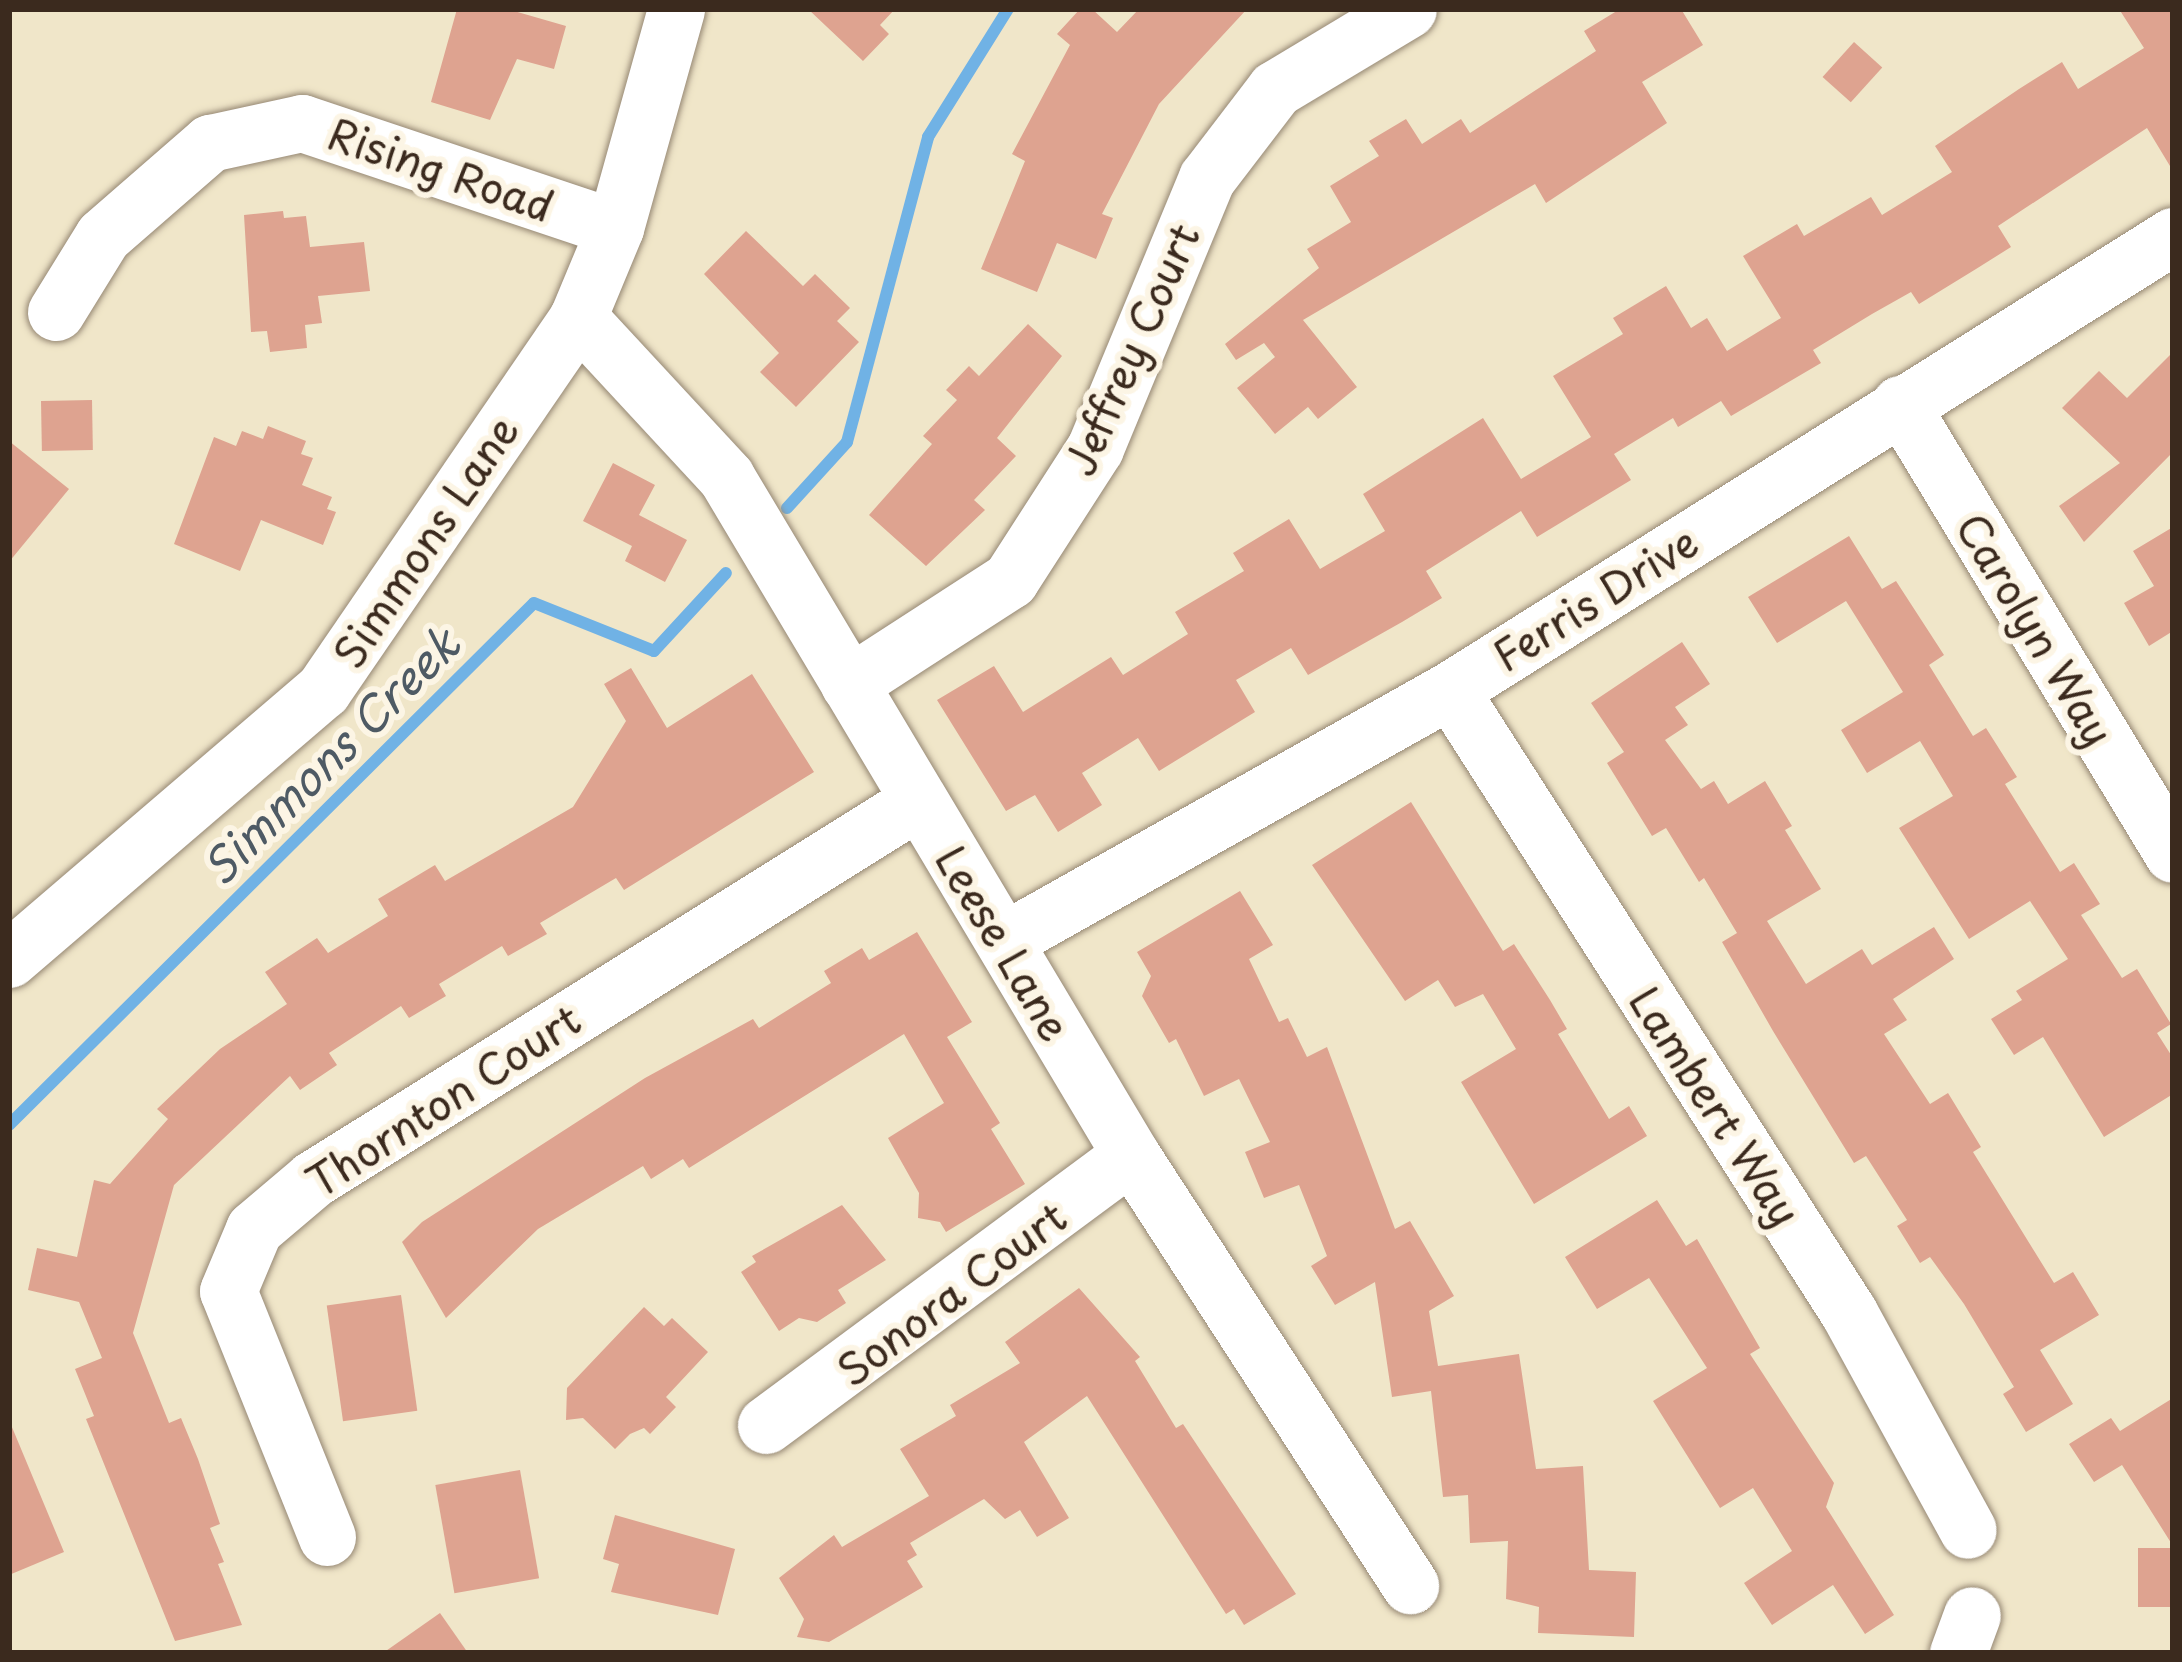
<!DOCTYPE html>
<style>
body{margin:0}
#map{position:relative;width:2182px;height:1662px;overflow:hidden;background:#f0e6c9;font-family:"Playpen Sans",sans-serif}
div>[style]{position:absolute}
.stream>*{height:12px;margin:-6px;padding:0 6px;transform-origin:6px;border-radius:6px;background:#70b2e5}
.building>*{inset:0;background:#dea390;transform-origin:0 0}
.roads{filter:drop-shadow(0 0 3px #968874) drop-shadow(0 0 3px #968874)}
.minor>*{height:57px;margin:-28.5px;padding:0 28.5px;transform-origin:28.5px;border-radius:28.5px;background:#fff}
span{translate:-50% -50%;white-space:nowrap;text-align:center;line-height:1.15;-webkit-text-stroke:12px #fcf5e5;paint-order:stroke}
.street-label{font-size:42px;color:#3b2a1e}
.water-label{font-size:45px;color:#4e5a64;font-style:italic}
.frame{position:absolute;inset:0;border:12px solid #3b2a1e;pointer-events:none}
</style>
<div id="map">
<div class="stream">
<i style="left:787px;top:508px;width:89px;rotate:-47.7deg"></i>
<i style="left:847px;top:442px;width:316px;rotate:-75.1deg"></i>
<i style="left:928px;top:137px;width:151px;rotate:-58deg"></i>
<i style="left:9px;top:1125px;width:740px;rotate:-44.84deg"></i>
<i style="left:534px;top:603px;width:129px;rotate:21.8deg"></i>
<i style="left:654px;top:651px;width:106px;rotate:-47.3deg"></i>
</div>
<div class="building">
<i style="clip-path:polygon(457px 9px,507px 9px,566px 26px,554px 69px,517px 59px,490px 120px,431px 102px)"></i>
<i style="clip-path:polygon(808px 9px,895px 9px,880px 25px,889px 34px,863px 61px)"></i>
<i style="clip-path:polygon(1080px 9px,1092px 9px,1117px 32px,1139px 9px,1247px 9px,1159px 104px,1102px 214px,1113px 218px,1096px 259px,1057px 243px,1037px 292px,981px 269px,1025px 161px,1012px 154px,1070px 45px,1057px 34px)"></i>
<i style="clip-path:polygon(1620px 9px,1681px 9px,1703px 45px,1642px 82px,1667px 123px,1546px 203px,1535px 184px,1303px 320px,1357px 387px,1318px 419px,1308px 407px,1275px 434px,1237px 388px,1275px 357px,1264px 343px,1236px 360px,1225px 344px,1319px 268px,1307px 249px,1351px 222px,1330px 186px,1379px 156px,1369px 141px,1406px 119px,1422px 144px,1461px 119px,1470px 133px,1596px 51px,1584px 31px)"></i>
<i style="clip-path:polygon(2119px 9px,2173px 9px,2173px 171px,2147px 128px,1998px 226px,2011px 247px,1976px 269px,1919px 304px,1911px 292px,1872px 314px,1813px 350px,1821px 363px,1731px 416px,1721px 401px,1678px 427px,1673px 418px,1614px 454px,1631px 480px,1537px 537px,1521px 511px,1426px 571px,1442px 598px,1402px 622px,1308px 675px,1291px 648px,1236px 680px,1255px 712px,1159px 771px,1138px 738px,1082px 773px,1102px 805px,1058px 832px,1035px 795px,1006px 811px,937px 700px,994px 666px,1023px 712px,1111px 657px,1123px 675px,1188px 634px,1175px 612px,1244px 571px,1233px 553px,1289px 519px,1320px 569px,1385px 531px,1363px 494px,1483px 418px,1521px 479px,1591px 437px,1553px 376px,1623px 334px,1613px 318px,1666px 286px,1691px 328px,1707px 318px,1727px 351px,1781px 318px,1743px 256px,1797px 224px,1804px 236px,1871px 197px,1882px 215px,1952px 172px,1935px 146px,2019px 89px,2062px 62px,2078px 89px,2144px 48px)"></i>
<i style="left:1854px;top:42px;width:38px;height:47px;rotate:42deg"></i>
<i style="clip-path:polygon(283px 211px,284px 218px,306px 216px,310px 247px,364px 242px,370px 291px,318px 296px,322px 323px,305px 325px,307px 348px,270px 352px,267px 331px,251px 332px,244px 215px)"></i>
<i style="clip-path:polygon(746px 231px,803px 286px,815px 274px,850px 308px,837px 321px,859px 342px,796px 407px,760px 372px,779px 353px,704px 274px)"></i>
<i style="clip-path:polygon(1028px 324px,1062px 356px,997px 438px,1016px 456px,974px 500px,985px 510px,926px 566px,869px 515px,932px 444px,923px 436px,957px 400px,946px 390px,969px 366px,979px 376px)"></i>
<i style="clip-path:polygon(2173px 352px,2173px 452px,2084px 542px,2059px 506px,2120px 463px,2062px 408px,2099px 371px,2127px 398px)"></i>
<i style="left:92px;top:400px;width:50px;height:51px;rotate:89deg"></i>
<i style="clip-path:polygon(268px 426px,306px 441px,301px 454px,313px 458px,302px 485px,332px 497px,327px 509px,336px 512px,323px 545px,261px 520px,240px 571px,174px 544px,214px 437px,236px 446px,242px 431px,263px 439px)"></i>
<i style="clip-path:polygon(9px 441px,69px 489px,9px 562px)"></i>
<i style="clip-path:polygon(613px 463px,655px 485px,639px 515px,687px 540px,665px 582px,625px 561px,632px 546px,583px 521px)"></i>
<i style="clip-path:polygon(2173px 527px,2173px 631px,2149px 646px,2124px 603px,2154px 586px,2133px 551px)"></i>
<i style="clip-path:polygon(1849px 536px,1882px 589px,1896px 581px,1944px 655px,1929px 665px,1973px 736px,1986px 728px,2017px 777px,2005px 784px,2060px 872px,2074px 863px,2100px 904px,2081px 915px,2122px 978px,2137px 969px,2171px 1024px,2157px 1033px,2173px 1058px,2173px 1094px,2104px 1137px,2043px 1037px,2014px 1055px,1991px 1019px,2022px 1000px,2016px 991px,2068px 959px,2030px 901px,1969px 939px,1899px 828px,1953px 796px,1920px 741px,1867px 773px,1841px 730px,1903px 692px,1846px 601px,1777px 643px,1748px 597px)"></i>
<i style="clip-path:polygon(1682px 642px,1710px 684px,1675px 707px,1688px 725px,1665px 740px,1701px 789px,1714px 781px,1728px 804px,1765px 781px,1792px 826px,1785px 830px,1821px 889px,1767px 921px,1806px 984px,1862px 949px,1872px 965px,1934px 927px,1954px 959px,1893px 999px,1907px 1020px,1884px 1034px,1930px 1104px,1948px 1093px,1981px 1147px,1973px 1152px,2054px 1283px,2073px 1272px,2099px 1315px,2040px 1350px,2073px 1404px,2026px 1432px,2003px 1394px,2014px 1387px,1964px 1304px,1930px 1257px,1920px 1263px,1897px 1226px,1907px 1220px,1866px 1156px,1854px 1163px,1773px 1031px,1722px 942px,1737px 933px,1704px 878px,1699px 882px,1666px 828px,1652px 836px,1607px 763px,1624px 752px,1591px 703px)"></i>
<i style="clip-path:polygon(631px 668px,667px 728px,752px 674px,814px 772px,624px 890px,616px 878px,540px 923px,547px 934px,508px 956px,502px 946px,439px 984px,446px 996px,409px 1018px,401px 1006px,329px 1053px,337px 1065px,300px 1090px,290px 1076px,174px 1185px,133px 1333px,169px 1423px,181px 1418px,198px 1459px,220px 1524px,210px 1528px,224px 1562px,218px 1564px,242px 1625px,175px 1641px,86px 1419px,94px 1416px,75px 1369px,102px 1358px,79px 1302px,28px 1290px,37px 1248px,77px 1257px,94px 1180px,110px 1184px,168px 1119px,157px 1109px,220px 1049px,287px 1004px,265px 972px,317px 938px,328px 953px,388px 916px,378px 899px,435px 865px,445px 881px,573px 807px,626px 721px,604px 684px)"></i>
<i style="clip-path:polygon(1411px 802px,1503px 951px,1514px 944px,1550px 1000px,1567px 1029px,1558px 1034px,1609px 1119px,1629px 1106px,1647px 1136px,1534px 1204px,1461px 1082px,1516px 1049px,1483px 994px,1455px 1007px,1438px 980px,1405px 1001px,1312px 865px)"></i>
<i style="clip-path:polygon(1240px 891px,1273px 945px,1249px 959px,1279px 1022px,1288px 1018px,1307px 1057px,1327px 1047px,1395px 1229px,1410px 1221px,1454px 1296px,1429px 1311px,1438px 1366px,1519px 1354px,1536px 1469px,1583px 1466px,1589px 1570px,1636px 1572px,1634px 1637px,1538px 1633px,1539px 1607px,1506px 1599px,1508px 1541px,1470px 1543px,1468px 1495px,1443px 1497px,1431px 1391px,1392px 1397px,1375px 1282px,1335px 1305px,1311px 1266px,1327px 1256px,1299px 1185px,1264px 1198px,1245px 1152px,1270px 1142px,1239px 1079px,1204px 1096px,1176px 1039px,1169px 1043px,1142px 996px,1151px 976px,1137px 952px)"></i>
<i style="clip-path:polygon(917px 932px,972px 1022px,947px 1037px,1000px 1123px,991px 1129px,1025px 1184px,946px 1232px,940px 1222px,918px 1218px,919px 1193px,888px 1138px,944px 1103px,904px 1034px,689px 1168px,683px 1159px,651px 1179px,643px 1166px,538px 1229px,446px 1318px,402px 1242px,422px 1222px,645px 1078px,753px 1019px,759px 1028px,831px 983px,824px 971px,862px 948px,869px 960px)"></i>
<i style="clip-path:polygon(1657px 1200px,1686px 1246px,1697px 1239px,1760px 1348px,1750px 1354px,1834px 1483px,1826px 1507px,1894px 1615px,1865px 1634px,1833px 1585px,1772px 1625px,1744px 1583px,1792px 1551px,1753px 1488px,1720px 1508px,1653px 1401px,1707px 1368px,1649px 1278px,1597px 1309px,1565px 1257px)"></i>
<i style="clip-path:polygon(842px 1205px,886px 1260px,838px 1290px,846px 1303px,817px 1322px,799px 1318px,779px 1331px,741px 1272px,756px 1262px,752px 1256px)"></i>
<i style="clip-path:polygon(1079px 1288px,1140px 1357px,1135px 1361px,1176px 1428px,1183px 1424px,1296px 1594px,1244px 1625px,1234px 1609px,1226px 1614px,1087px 1396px,1024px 1442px,1069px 1518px,1037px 1537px,1020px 1510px,1005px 1519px,984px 1499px,910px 1543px,917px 1555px,907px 1561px,923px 1587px,829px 1642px,797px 1637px,804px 1619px,779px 1578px,834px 1535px,842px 1547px,929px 1496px,900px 1449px,956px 1416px,950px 1405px,1020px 1363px,1005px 1342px)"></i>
<i style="left:401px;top:1295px;width:117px;height:75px;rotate:82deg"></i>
<i style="clip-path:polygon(644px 1307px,664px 1326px,672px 1318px,708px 1352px,666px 1397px,676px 1407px,650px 1434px,644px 1428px,630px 1434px,615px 1449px,583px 1418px,566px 1420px,567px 1388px)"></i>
<i style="clip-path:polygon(2173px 1398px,2173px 1546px,2122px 1465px,2094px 1482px,2069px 1444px,2111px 1418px,2120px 1431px)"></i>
<i style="clip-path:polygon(9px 1420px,64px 1552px,9px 1575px)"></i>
<i style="left:520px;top:1470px;width:110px;height:86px;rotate:80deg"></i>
<i style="clip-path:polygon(615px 1515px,735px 1549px,718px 1615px,611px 1592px,619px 1564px,603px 1559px)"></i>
<i style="left:2138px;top:1548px;width:35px;height:59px"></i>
<i style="clip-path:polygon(440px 1613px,468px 1653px,383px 1653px)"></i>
</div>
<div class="roads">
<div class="minor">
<i style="left:56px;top:312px;width:89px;rotate:-58.3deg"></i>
<i style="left:103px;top:236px;width:142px;rotate:-41deg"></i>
<i style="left:210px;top:143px;width:94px;rotate:-12.3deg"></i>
<i style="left:302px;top:123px;width:330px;rotate:18.5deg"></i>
<i style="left:578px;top:317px;width:218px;rotate:47.2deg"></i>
<i style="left:726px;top:477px;width:790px;rotate:59.15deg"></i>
<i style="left:1131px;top:1155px;width:513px;rotate:57.02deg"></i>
<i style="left:1900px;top:404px;width:526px;rotate:58.76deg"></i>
<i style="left:849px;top:684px;width:192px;rotate:-32.9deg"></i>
<i style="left:1010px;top:580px;width:157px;rotate:-57.2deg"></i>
<i style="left:1095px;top:448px;width:292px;rotate:-67.5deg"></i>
<i style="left:1207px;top:178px;width:112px;rotate:-52.6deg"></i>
<i style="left:1275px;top:89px;width:155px;rotate:-31deg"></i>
<i style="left:1450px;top:690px;width:740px;rotate:57.36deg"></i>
<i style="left:1849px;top:1313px;width:247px;rotate:61.3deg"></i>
<i style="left:1005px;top:940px;width:510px;rotate:-29.33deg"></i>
<i style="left:1450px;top:690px;width:854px;rotate:-32.13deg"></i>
<i style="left:9px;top:959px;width:413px;rotate:-40.6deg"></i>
<i style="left:323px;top:690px;width:452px;rotate:-55.6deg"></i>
<i style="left:578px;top:317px;width:96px;rotate:-67.4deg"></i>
<i style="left:615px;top:228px;width:227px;rotate:-74.4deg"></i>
<i style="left:766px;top:1425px;width:454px;rotate:-36.5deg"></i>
<i style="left:327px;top:1537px;width:265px;rotate:-111.9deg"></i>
<i style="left:228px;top:1291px;width:67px;rotate:-67.2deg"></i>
<i style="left:254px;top:1229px;width:77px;rotate:-40.3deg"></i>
<i style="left:313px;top:1179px;width:713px;rotate:-32deg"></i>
<i style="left:1958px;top:1653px;width:40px;rotate:-69.8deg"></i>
</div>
</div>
<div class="street-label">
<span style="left:441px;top:169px;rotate:19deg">Rising Road</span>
<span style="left:1131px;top:349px;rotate:-66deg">Jeffrey Court</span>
<span style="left:425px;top:541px;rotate:-56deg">Simmons Lane</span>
<span style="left:1595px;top:598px;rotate:-32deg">Ferris Drive</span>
<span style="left:2036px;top:629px;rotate:59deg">Carolyn Way</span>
<span style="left:1004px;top:943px;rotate:59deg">Leese Lane</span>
<span style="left:443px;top:1100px;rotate:-33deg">Thornton Court</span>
<span style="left:1716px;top:1106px;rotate:57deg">Lambert Way</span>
<span style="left:951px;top:1293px;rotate:-37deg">Sonora Court</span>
</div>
<div class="water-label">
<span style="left:330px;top:755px;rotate:-45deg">Simmons Creek</span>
</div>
<div class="frame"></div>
</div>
